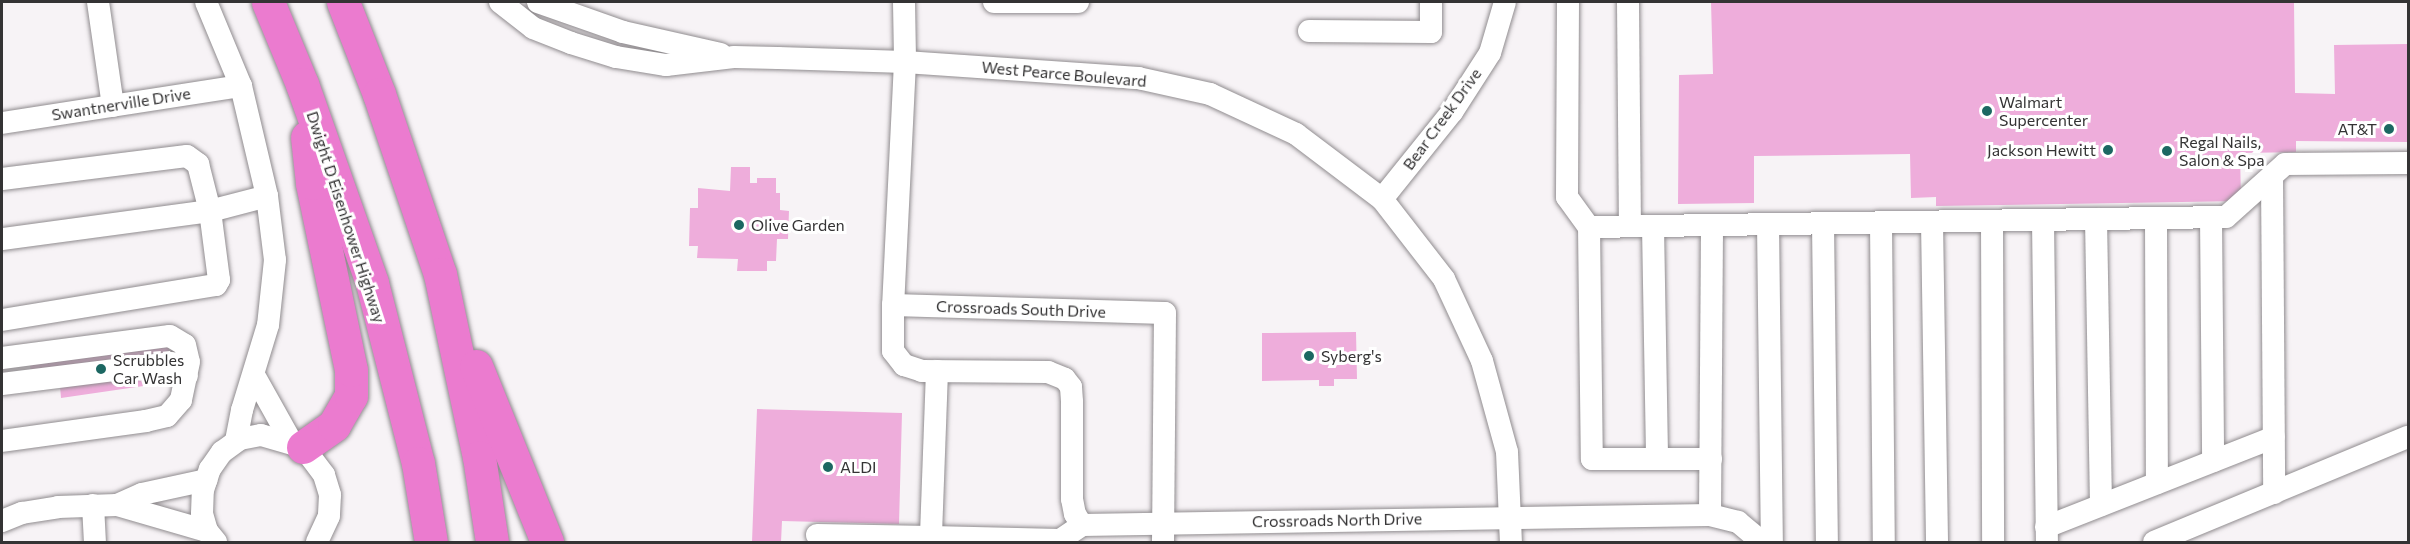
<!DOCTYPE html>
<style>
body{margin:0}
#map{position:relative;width:2410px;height:544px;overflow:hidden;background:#f7f3f6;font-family:Commissioner,sans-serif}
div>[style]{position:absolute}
.building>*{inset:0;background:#eeaddb}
.roads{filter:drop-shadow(0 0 2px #908c8f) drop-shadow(0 0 2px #908c8f)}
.minor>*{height:22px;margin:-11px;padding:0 11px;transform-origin:11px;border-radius:11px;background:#fff}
.highway>*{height:33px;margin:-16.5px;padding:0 16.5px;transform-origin:16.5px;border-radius:16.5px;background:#eb7bcf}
.dots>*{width:16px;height:16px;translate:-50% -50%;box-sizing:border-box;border:3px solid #fff;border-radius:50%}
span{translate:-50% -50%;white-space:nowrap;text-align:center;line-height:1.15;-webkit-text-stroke:6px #fff;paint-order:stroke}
.street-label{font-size:16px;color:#343334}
.poi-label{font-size:16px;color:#343334}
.left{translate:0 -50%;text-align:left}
.right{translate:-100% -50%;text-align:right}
.frame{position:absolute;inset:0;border:3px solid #343334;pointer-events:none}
</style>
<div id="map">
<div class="building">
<i style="clip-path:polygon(1711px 2px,2294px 2px,2295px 93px,2335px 94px,2334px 45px,2408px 44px,2408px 142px,2296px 141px,2296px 152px,2240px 153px,2241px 201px,1936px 206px,1936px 197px,1911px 198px,1910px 154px,1754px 156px,1754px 203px,1678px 204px,1679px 75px,1713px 74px)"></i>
<i style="clip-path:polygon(731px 167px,750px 167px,750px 183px,757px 183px,757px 178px,776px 178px,776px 193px,780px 193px,780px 210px,789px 211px,788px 239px,777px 239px,776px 261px,767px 261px,767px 271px,737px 271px,738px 259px,697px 258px,698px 246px,689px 246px,690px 208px,698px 208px,698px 188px,730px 191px)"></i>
<i style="clip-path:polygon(1356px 332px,1357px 379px,1334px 379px,1334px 386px,1319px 386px,1319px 380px,1262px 381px,1262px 333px)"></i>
<i style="clip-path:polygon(169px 347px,172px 373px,163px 375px,164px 383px,61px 398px,60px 386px,33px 389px,30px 365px)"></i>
<i style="clip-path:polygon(757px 409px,902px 413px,899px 524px,782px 521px,781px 542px,752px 542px)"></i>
</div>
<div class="roads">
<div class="minor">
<i style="left:98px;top:2px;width:105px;rotate:81.8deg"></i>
<i style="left:206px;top:2px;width:91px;rotate:67.4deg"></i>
<i style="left:241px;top:86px;width:113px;rotate:76.7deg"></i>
<i style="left:267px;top:196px;width:64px;rotate:82.9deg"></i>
<i style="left:275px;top:260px;width:65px;rotate:96.1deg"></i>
<i style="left:268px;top:325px;width:89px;rotate:107deg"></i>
<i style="left:242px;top:410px;width:32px;rotate:101deg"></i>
<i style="left:500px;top:2px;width:42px;rotate:38.2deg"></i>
<i style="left:533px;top:28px;width:41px;rotate:21.5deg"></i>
<i style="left:571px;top:43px;width:47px;rotate:17.3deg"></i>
<i style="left:616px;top:57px;width:51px;rotate:9.1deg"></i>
<i style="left:666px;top:65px;width:68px;rotate:-6.7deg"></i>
<i style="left:734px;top:57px;width:44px;rotate:1.3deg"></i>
<i style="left:778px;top:58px;width:127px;rotate:1.8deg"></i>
<i style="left:905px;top:62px;width:234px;rotate:3.9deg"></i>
<i style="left:1138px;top:78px;width:74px;rotate:12.5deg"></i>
<i style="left:1210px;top:94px;width:95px;rotate:24.9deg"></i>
<i style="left:1296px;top:134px;width:108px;rotate:37.1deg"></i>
<i style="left:1382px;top:199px;width:101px;rotate:52.2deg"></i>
<i style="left:1444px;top:279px;width:90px;rotate:65.1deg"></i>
<i style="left:1482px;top:361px;width:94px;rotate:74.6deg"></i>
<i style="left:1507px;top:452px;width:90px;rotate:87.5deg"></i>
<i style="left:538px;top:2px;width:90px;rotate:19.4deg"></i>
<i style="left:623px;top:32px;width:100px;rotate:12.7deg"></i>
<i style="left:904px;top:2px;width:60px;rotate:89deg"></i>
<i style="left:905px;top:62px;width:243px;rotate:92.8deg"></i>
<i style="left:893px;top:305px;width:272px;rotate:1.7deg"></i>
<i style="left:1165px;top:313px;width:229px;rotate:90.5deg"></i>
<i style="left:994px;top:2px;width:84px"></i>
<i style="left:1568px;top:2px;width:195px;rotate:90.3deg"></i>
<i style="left:1567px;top:197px;width:37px;rotate:54deg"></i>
<i style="left:1589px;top:227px;width:637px;rotate:-0.9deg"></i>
<i style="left:2226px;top:217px;width:79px;rotate:-41.9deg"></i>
<i style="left:2285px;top:164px;width:123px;rotate:-0.5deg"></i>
<i style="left:1628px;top:2px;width:224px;rotate:89.5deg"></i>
<i style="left:1309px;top:31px;width:122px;rotate:0.5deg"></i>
<i style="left:1431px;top:32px;width:30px;rotate:-90deg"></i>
<i style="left:2px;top:123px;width:242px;rotate:-8.8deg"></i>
<i style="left:2272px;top:176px;width:317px;rotate:89.6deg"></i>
<i style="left:2px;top:179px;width:186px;rotate:-7.1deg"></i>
<i style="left:187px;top:156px;width:14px;rotate:36deg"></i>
<i style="left:198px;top:164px;width:49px;rotate:75.7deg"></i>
<i style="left:210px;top:211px;width:210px;rotate:172.3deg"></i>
<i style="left:1382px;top:199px;width:112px;rotate:-51.2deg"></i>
<i style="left:1452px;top:112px;width:70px;rotate:-57.2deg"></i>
<i style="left:1490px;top:53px;width:53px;rotate:-73.6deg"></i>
<i style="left:2211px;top:217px;width:244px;rotate:89.5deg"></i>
<i style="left:2156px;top:218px;width:265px;rotate:89.8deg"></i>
<i style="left:2096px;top:219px;width:286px;rotate:89deg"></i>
<i style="left:2043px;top:220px;width:322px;rotate:89.3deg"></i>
<i style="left:1992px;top:221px;width:321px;rotate:89.8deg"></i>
<i style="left:1881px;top:222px;width:320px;rotate:89.5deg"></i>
<i style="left:1932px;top:222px;width:320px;rotate:89.1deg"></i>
<i style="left:1823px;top:223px;width:319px;rotate:89.3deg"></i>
<i style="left:1768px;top:224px;width:318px;rotate:89.3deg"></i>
<i style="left:1653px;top:226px;width:233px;rotate:89deg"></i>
<i style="left:1589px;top:227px;width:232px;rotate:89.3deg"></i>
<i style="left:1592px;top:459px;width:119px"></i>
<i style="left:893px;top:305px;width:46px;rotate:90deg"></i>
<i style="left:893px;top:351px;width:18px;rotate:52deg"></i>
<i style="left:904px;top:365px;width:19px;rotate:18deg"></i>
<i style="left:922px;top:371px;width:126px;rotate:0.5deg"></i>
<i style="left:1048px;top:372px;width:18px;rotate:22deg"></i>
<i style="left:1065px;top:379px;width:10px;rotate:53deg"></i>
<i style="left:1071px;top:387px;width:15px;rotate:86deg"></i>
<i style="left:1072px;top:402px;width:97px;rotate:90deg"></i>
<i style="left:1072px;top:499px;width:15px;rotate:79deg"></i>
<i style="left:1075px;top:514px;width:13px;rotate:58deg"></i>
<i style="left:1082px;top:525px;width:628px;rotate:-0.91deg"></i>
<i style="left:1710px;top:515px;width:29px;rotate:14deg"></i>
<i style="left:1738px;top:522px;width:31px;rotate:40deg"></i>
<i style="left:2px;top:320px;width:217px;rotate:-9.3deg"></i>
<i style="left:216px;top:285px;width:6px;rotate:-59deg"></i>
<i style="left:219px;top:280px;width:70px;rotate:-97.4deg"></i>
<i style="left:210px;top:211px;width:59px;rotate:-14.7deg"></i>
<i style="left:2px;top:358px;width:169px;rotate:-7.5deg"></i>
<i style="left:170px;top:336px;width:17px;rotate:31deg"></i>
<i style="left:185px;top:345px;width:17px;rotate:77deg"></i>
<i style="left:189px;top:362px;width:39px;rotate:102deg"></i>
<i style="left:181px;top:400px;width:21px;rotate:131deg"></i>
<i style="left:167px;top:416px;width:22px;rotate:167deg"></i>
<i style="left:146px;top:421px;width:145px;rotate:172.1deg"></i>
<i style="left:937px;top:371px;width:166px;rotate:92.1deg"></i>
<i style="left:931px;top:537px;width:129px;rotate:1.3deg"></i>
<i style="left:1060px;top:540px;width:27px;rotate:-34deg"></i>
<i style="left:254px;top:375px;width:78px;rotate:60.8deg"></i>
<i style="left:2px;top:384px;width:169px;rotate:-7.1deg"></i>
<i style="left:170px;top:363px;width:9px;rotate:6deg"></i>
<i style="left:179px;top:364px;width:14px;rotate:56deg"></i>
<i style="left:93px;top:505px;width:37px;rotate:87deg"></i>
<i style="left:117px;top:505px;width:27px;rotate:-24deg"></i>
<i style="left:142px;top:494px;width:66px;rotate:-12.3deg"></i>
<i style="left:1710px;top:515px;width:290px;rotate:-89.6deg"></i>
<i style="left:2px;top:521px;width:22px;rotate:-22deg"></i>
<i style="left:22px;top:513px;width:36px;rotate:-9deg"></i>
<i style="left:58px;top:507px;width:59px;rotate:-1.9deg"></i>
<i style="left:117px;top:505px;width:94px;rotate:16.1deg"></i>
<i style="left:2046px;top:527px;width:245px;rotate:-21.5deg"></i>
<i style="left:817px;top:535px;width:114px;rotate:1deg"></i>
<i style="left:216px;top:542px;width:14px;rotate:-129deg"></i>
<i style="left:207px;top:531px;width:18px;rotate:-106deg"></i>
<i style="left:202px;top:514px;width:24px;rotate:-88deg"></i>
<i style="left:203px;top:490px;width:22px;rotate:-72deg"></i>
<i style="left:210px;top:469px;width:21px;rotate:-55deg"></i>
<i style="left:222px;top:452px;width:22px;rotate:-36deg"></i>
<i style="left:240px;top:439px;width:21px;rotate:-11deg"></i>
<i style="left:261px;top:435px;width:44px;rotate:15.9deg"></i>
<i style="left:303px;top:447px;width:35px;rotate:53deg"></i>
<i style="left:324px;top:475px;width:21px;rotate:73deg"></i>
<i style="left:330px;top:495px;width:21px;rotate:93deg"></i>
<i style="left:329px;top:516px;width:29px;rotate:115deg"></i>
<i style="left:2154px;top:542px;width:275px;rotate:-22.5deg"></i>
</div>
<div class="highway">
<i style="left:268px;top:2px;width:89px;rotate:67.5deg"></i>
<i style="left:302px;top:84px;width:211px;rotate:70.6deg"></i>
<i style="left:372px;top:283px;width:186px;rotate:75.7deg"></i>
<i style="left:418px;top:463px;width:80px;rotate:80.7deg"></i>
<i style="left:343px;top:2px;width:99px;rotate:68.6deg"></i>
<i style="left:379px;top:94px;width:190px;rotate:71.3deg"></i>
<i style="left:440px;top:274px;width:187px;rotate:78deg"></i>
<i style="left:479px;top:457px;width:86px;rotate:81.3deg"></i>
<i style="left:476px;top:366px;width:190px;rotate:68deg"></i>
<i style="left:303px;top:447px;width:38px;rotate:-35deg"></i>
<i style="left:334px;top:425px;width:34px;rotate:-60deg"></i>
<i style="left:351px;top:396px;width:26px;rotate:-90deg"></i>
<i style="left:351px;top:370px;width:191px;rotate:-101.8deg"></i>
<i style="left:312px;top:183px;width:46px;rotate:-96.2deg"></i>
</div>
</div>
<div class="dots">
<i style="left:1987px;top:111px;background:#1c6762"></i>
<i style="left:2389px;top:129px;background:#1c6762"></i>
<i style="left:2108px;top:150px;background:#1c6762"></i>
<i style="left:2167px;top:151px;background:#1c6762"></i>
<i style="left:739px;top:225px;background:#1c6762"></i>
<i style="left:1309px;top:356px;background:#1c6762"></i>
<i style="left:101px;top:369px;background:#1c6762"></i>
<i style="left:828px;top:467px;background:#1c6762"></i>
</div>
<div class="street-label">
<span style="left:1064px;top:74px;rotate:5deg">West Pearce Boulevard</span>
<span style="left:121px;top:104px;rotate:-9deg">Swantnerville Drive</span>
<span style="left:1442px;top:119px;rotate:-54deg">Bear Creek Drive</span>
<span style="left:346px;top:217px;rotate:72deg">Dwight D Eisenhower Highway</span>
<span style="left:1021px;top:309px;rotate:2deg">Crossroads South Drive</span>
<span style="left:1337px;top:520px;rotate:-1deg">Crossroads North Drive</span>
</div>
<div class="poi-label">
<span class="left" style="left:1999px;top:111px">Walmart<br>Supercenter</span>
<span class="right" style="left:2377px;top:129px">AT&amp;T</span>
<span class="left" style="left:2179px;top:151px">Regal Nails,<br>Salon &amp; Spa</span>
<span class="right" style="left:2096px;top:150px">Jackson Hewitt</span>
<span class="left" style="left:751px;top:225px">Olive Garden</span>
<span class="left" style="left:1321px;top:356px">Syberg's</span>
<span class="left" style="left:113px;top:369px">Scrubbles<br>Car Wash</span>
<span class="left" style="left:840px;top:467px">ALDI</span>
</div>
<div class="frame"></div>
</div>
